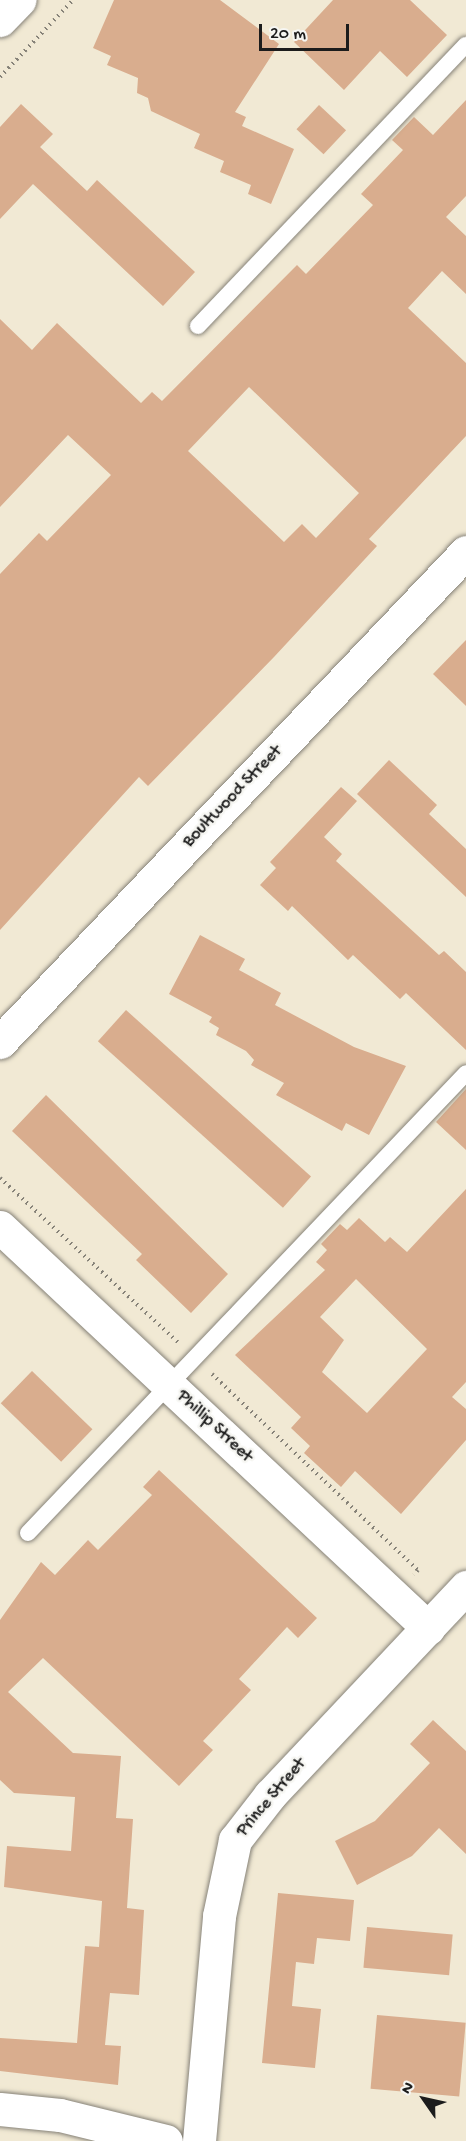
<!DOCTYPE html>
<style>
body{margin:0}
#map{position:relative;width:466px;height:2141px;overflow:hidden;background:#f1e9d4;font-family:"Gochi Hand",sans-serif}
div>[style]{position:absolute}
.building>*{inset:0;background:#d9ad8e;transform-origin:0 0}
.path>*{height:4px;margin-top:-2px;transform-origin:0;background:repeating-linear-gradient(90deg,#868278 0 1.5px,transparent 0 6px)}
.roads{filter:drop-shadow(0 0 2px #868278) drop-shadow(0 0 2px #868278)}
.service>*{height:16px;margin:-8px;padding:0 8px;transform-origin:8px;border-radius:8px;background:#fff}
.minor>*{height:33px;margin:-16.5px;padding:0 16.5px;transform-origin:16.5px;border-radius:16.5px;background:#fff}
.tertiary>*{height:33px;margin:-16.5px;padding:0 16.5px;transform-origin:16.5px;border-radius:16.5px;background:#fff}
span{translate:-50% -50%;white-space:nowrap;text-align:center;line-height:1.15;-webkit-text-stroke:5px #f6f6f2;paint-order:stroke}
.street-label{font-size:18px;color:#1c1c1c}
.north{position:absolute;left:394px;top:2069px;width:60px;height:60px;-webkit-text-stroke:4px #f6f6f2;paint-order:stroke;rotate:304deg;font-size:16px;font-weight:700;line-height:24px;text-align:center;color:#1c1c1c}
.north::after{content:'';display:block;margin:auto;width:21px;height:27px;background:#1c1c1c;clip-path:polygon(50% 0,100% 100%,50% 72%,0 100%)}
.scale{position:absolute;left:259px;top:24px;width:90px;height:27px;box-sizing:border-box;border:3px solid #1c1c1c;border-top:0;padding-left:8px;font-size:18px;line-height:21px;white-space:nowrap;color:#1c1c1c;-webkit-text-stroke:4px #f6f6f2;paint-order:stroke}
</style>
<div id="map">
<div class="building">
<i style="clip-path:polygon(114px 0,220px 0,279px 44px,235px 112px,246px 117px,242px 126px,294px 149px,271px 204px,248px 194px,251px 185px,220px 172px,224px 161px,194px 148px,200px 134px,151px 111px,148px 98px,137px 93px,138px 78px,107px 65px,111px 56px,93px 48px)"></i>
<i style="clip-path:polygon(333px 0,410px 0,447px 35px,407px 77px,380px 51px,344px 90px,294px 42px)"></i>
<i style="clip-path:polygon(evenodd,466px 100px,466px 196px,446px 217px,466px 236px,466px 294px,442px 271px,408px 308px,466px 363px,466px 436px,369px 539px,377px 546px,274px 657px,148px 786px,139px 777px,0 930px,0 574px,39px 533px,47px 541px,111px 475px,68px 435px,0 507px,0 319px,32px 350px,57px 323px,141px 403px,152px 392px,162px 401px,297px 265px,306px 274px,373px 205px,361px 194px,403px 150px,392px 140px,414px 117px,433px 135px,466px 100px,249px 387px,359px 493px,316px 538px,302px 524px,284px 542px,188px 451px,249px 387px)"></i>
<i style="clip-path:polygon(21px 104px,53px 134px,40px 147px,87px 191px,97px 180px,195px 272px,163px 306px,33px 184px,0 219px,0 127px)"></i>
<i style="left:319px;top:105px;width:37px;height:33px;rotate:43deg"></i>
<i style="clip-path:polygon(466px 640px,466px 706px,433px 674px)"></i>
<i style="clip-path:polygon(389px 760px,437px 805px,429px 814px,466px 849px,466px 897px,357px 794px)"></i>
<i style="clip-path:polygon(341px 787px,357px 801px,324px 837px,342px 854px,336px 861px,439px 955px,444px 951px,466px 972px,466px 1050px,406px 993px,400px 999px,353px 955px,348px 960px,292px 906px,288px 911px,260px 885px,276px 868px,270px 862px)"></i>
<i style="clip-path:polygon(200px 935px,245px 959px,239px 970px,281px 993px,275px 1005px,354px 1047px,406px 1066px,369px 1135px,346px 1123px,342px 1131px,276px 1095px,284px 1083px,251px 1065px,254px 1060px,246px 1051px,216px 1035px,219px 1028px,209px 1022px,212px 1017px,169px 994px)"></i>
<i style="left:126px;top:1010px;width:249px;height:42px;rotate:42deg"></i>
<i style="clip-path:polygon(466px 1089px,466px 1150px,436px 1122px)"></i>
<i style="clip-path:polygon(46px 1095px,228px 1274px,191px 1313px,136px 1260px,142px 1254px,12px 1131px)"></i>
<i style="clip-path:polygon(evenodd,466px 1189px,466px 1382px,452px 1397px,466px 1409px,466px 1440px,401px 1514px,355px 1471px,341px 1487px,304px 1453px,310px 1446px,291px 1428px,301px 1417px,235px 1355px,325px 1270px,316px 1262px,327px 1250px,321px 1244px,340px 1224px,347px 1230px,359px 1218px,385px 1242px,390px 1237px,407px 1252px,466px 1189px,356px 1279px,427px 1349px,367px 1413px,322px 1372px,344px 1340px,320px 1317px,356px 1279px)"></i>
<i style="left:32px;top:1371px;width:84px;height:45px;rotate:44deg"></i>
<i style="clip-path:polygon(159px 1470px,317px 1618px,298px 1638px,287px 1627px,239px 1679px,251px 1690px,203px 1741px,213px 1750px,179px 1786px,43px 1658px,8px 1692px,73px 1753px,121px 1756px,116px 1818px,133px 1819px,127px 1908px,144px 1910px,139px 1995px,110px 1993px,105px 2045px,121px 2046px,118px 2085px,0 2071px,0 2038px,77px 2043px,85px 1946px,99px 1947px,102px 1901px,4px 1887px,7px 1846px,71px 1851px,75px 1797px,14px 1793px,0 1780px,0 1620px,41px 1562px,55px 1575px,88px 1540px,98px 1550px,152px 1495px,143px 1487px)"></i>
<i style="clip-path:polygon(433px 1720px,466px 1751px,466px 1854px,439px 1828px,412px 1856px,357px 1885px,335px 1841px,375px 1821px,430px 1763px,410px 1744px)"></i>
<i style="clip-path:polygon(278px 1893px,354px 1900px,350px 1941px,317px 1938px,314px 1964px,296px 1962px,292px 2006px,321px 2009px,315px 2068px,262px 2063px)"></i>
<i style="left:367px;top:1927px;width:86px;height:41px;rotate:5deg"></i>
<i style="left:377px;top:2015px;width:89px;height:74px;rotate:5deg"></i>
</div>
<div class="path">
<i style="left:0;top:77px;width:106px;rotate:-46.5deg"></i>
<i style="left:0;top:1178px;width:242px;rotate:42.7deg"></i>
<i style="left:212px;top:1374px;width:284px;rotate:43.6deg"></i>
<i style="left:418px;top:1570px;width:6px;rotate:135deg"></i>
</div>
<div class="roads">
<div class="service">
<i style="left:198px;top:326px;width:388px;rotate:-46.4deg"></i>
<i style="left:28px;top:1533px;width:635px;rotate:-46.4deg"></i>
</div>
<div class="minor">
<i style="left:0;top:1042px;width:676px;rotate:-46.44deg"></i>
<i style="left:0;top:1227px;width:587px;rotate:43.13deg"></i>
<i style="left:0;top:2109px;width:60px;rotate:5.7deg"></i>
<i style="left:60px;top:2115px;width:109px;rotate:13.8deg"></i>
<i style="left:199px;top:2141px;width:226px;rotate:-84.9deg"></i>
<i style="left:219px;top:1916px;width:78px;rotate:-78.1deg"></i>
<i style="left:235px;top:1840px;width:57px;rotate:-52.1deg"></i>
<i style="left:270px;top:1795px;width:286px;rotate:-46.7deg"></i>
</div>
<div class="tertiary">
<i style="left:0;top:20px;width:28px;rotate:-46deg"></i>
</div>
</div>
<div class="street-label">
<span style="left:233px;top:797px;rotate:-46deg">Boultwood Street</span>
<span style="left:214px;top:1427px;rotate:43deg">Phillip Street</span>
<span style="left:272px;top:1798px;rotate:-50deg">Prince Street</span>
</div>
<div class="north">N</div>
<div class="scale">20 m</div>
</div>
